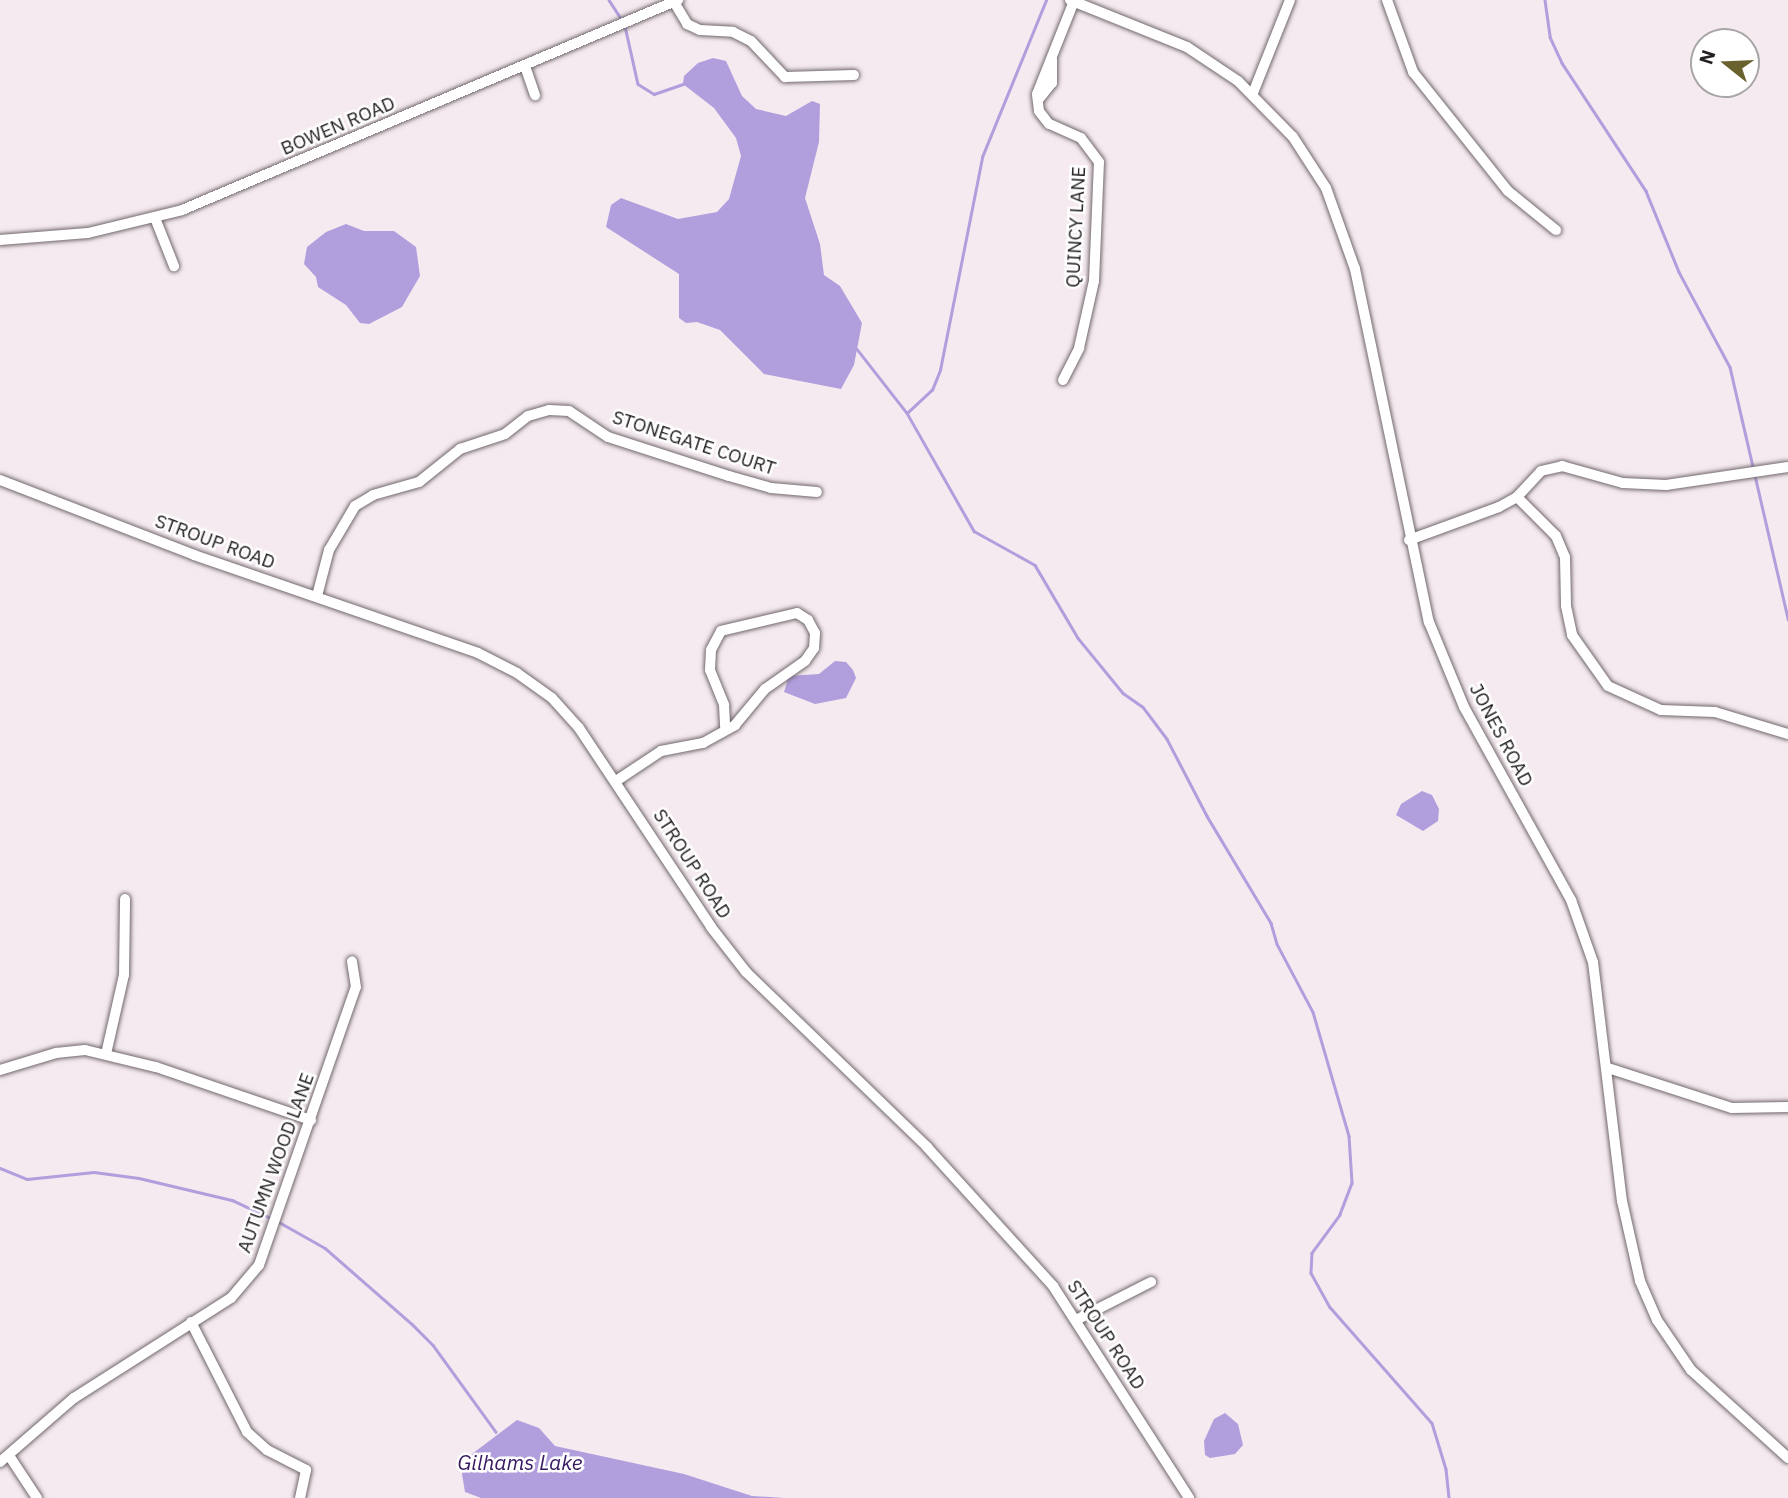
<!DOCTYPE html>
<style>
body{margin:0}
#map{position:relative;width:1788px;height:1498px;overflow:hidden;background:#f5eaf0;font-family:"IBM Plex Sans",sans-serif}
div>[style]{position:absolute}
.water>*{inset:0;background:#b19edd}
.stream>*{height:2.5px;margin:-1.25px;padding:0 1.25px;transform-origin:1.25px;border-radius:1.25px;background:#b19edd}
.roads{filter:drop-shadow(0 0 2px #71686d) drop-shadow(0 0 2px #71686d)}
.minor>*{height:10px;margin:-5px;padding:0 5px;transform-origin:5px;border-radius:5px;background:#fff}
span{translate:-50% -50%;white-space:nowrap;text-align:center;line-height:1.15;-webkit-text-stroke:5px #fff;paint-order:stroke}
.street-label{font-size:19px;color:#252123}
.water-label{font-size:21px;color:#371861;font-style:italic}
.north{position:absolute;left:1690px;top:28px;width:70px;height:70px;box-sizing:border-box;background:#fff;border:2px solid #a8a6a7;border-radius:50%;rotate:288deg;font-size:19px;font-weight:700;line-height:28px;text-align:center;color:#252123}
.north::after{content:'';display:block;margin:auto;width:24px;height:32px;background:#69612e;clip-path:polygon(50% 0,100% 100%,50% 72%,0 100%)}
</style>
<div id="map">
<div class="water">
<i style="clip-path:polygon(713px 58px,726px 61px,742px 96px,756px 109px,786px 116px,812px 101px,820px 104px,819px 142px,805px 198px,820px 244px,824px 275px,840px 286px,862px 323px,854px 365px,841px 389px,764px 374px,720px 330px,697px 322px,686px 323px,679px 318px,679px 274px,606px 227px,611px 205px,621px 198px,678px 219px,717px 212px,729px 199px,741px 156px,736px 138px,714px 108px,683px 84px,684px 76px,698px 63px)"></i>
<i style="clip-path:polygon(346px 224px,364px 231px,394px 231px,416px 247px,420px 276px,410px 293px,402px 307px,369px 324px,360px 323px,346px 305px,318px 287px,316px 277px,304px 264px,307px 247px,326px 232px)"></i>
<i style="clip-path:polygon(835px 661px,846px 662px,853px 670px,856px 678px,846px 698px,815px 704px,784px 692px,789px 676px,819px 674px)"></i>
<i style="clip-path:polygon(1422px 791px,1432px 795px,1439px 809px,1438px 821px,1423px 831px,1396px 815px,1401px 804px)"></i>
<i style="clip-path:polygon(1225px 1413px,1238px 1424px,1243px 1445px,1235px 1454px,1210px 1458px,1205px 1455px,1204px 1441px,1214px 1419px)"></i>
<i style="clip-path:polygon(517px 1420px,539px 1428px,555px 1446px,684px 1474px,752px 1496px,785px 1498px,481px 1498px,465px 1492px,462px 1474px,468px 1457px)"></i>
</div>
<div class="stream">
<i style="left:609px;top:0;width:24px;rotate:57deg"></i>
<i style="left:1545px;top:0;width:37px;rotate:82deg"></i>
<i style="left:1550px;top:37px;width:29px;rotate:65deg"></i>
<i style="left:1562px;top:63px;width:153px;rotate:56.7deg"></i>
<i style="left:1646px;top:191px;width:87px;rotate:67.8deg"></i>
<i style="left:1679px;top:272px;width:108px;rotate:61.8deg"></i>
<i style="left:1730px;top:367px;width:259px;rotate:77deg"></i>
<i style="left:625px;top:26px;width:59px;rotate:77.4deg"></i>
<i style="left:638px;top:84px;width:19px;rotate:32deg"></i>
<i style="left:654px;top:94px;width:31px;rotate:-19deg"></i>
<i style="left:857px;top:349px;width:81px;rotate:52deg"></i>
<i style="left:907px;top:413px;width:136px;rotate:60.4deg"></i>
<i style="left:974px;top:531px;width:70px;rotate:29.1deg"></i>
<i style="left:1035px;top:565px;width:85px;rotate:59.5deg"></i>
<i style="left:1078px;top:638px;width:71px;rotate:50.7deg"></i>
<i style="left:1123px;top:693px;width:24px;rotate:35deg"></i>
<i style="left:1143px;top:707px;width:40px;rotate:53deg"></i>
<i style="left:1167px;top:739px;width:87px;rotate:62.5deg"></i>
<i style="left:1207px;top:816px;width:125px;rotate:59.1deg"></i>
<i style="left:1271px;top:923px;width:22px;rotate:74deg"></i>
<i style="left:1277px;top:944px;width:77px;rotate:62.1deg"></i>
<i style="left:1313px;top:1012px;width:129px;rotate:73.8deg"></i>
<i style="left:1349px;top:1136px;width:47px;rotate:86.3deg"></i>
<i style="left:1352px;top:1183px;width:34px;rotate:111deg"></i>
<i style="left:1340px;top:1215px;width:47px;rotate:126.4deg"></i>
<i style="left:1312px;top:1253px;width:20px;rotate:93deg"></i>
<i style="left:1311px;top:1273px;width:39px;rotate:61deg"></i>
<i style="left:1330px;top:1307px;width:154px;rotate:48.7deg"></i>
<i style="left:1432px;top:1423px;width:48px;rotate:73.1deg"></i>
<i style="left:1446px;top:1469px;width:29px;rotate:84deg"></i>
<i style="left:907px;top:413px;width:34px;rotate:-43deg"></i>
<i style="left:932px;top:390px;width:22px;rotate:-68deg"></i>
<i style="left:940px;top:370px;width:217px;rotate:-78.8deg"></i>
<i style="left:982px;top:157px;width:170px;rotate:-67.8deg"></i>
<i style="left:0;top:1168px;width:29px;rotate:22deg"></i>
<i style="left:27px;top:1179px;width:67px;rotate:-6deg"></i>
<i style="left:94px;top:1172px;width:45px;rotate:7.6deg"></i>
<i style="left:139px;top:1178px;width:96px;rotate:13.3deg"></i>
<i style="left:232px;top:1200px;width:45px;rotate:24.9deg"></i>
<i style="left:279px;top:1222px;width:53px;rotate:29.5deg"></i>
<i style="left:325px;top:1248px;width:116px;rotate:41.1deg"></i>
<i style="left:412px;top:1324px;width:30px;rotate:45deg"></i>
<i style="left:433px;top:1345px;width:107px;rotate:54.1deg"></i>
</div>
<div class="roads">
<div class="minor">
<i style="left:1070px;top:0;width:126px;rotate:21.9deg"></i>
<i style="left:1187px;top:47px;width:61px;rotate:33.7deg"></i>
<i style="left:1238px;top:81px;width:78px;rotate:45.5deg"></i>
<i style="left:1293px;top:137px;width:61px;rotate:57.1deg"></i>
<i style="left:1326px;top:188px;width:86px;rotate:70.3deg"></i>
<i style="left:1355px;top:269px;width:361px;rotate:78.2deg"></i>
<i style="left:1429px;top:622px;width:92px;rotate:67.6deg"></i>
<i style="left:1464px;top:707px;width:221px;rotate:61deg"></i>
<i style="left:1571px;top:900px;width:66px;rotate:70.5deg"></i>
<i style="left:1593px;top:962px;width:241px;rotate:83.1deg"></i>
<i style="left:1622px;top:1201px;width:82px;rotate:77.3deg"></i>
<i style="left:1640px;top:1281px;width:43px;rotate:66.4deg"></i>
<i style="left:1657px;top:1320px;width:60px;rotate:55.8deg"></i>
<i style="left:1691px;top:1370px;width:131px;rotate:42.2deg"></i>
<i style="left:1387px;top:0;width:77px;rotate:70.1deg"></i>
<i style="left:1413px;top:72px;width:152px;rotate:51.4deg"></i>
<i style="left:1508px;top:191px;width:62px;rotate:39.1deg"></i>
<i style="left:674px;top:2px;width:26px;rotate:59deg"></i>
<i style="left:687px;top:24px;width:14px;rotate:25deg"></i>
<i style="left:700px;top:30px;width:33px;rotate:3deg"></i>
<i style="left:733px;top:32px;width:20px;rotate:27deg"></i>
<i style="left:751px;top:41px;width:50px;rotate:46.6deg"></i>
<i style="left:785px;top:77px;width:69px;rotate:-1.7deg"></i>
<i style="left:525px;top:66px;width:31px;rotate:71deg"></i>
<i style="left:1253px;top:93px;width:100px;rotate:-68.3deg"></i>
<i style="left:1038px;top:100px;width:22px;rotate:-51deg"></i>
<i style="left:1052px;top:83px;width:24px;rotate:-90deg"></i>
<i style="left:155px;top:218px;width:52px;rotate:68.4deg"></i>
<i style="left:0;top:240px;width:88px;rotate:-4.5deg"></i>
<i style="left:88px;top:233px;width:97px;rotate:-13.7deg"></i>
<i style="left:182px;top:210px;width:539px;rotate:-22.95deg"></i>
<i style="left:1063px;top:380px;width:36px;rotate:-63deg"></i>
<i style="left:1079px;top:348px;width:69px;rotate:-77.4deg"></i>
<i style="left:1094px;top:281px;width:119px;rotate:-87.6deg"></i>
<i style="left:1099px;top:162px;width:30px;rotate:-127deg"></i>
<i style="left:1081px;top:138px;width:35px;rotate:-156deg"></i>
<i style="left:1049px;top:124px;width:16px;rotate:-128deg"></i>
<i style="left:1039px;top:111px;width:17px;rotate:-97deg"></i>
<i style="left:1037px;top:94px;width:100px;rotate:-68.3deg"></i>
<i style="left:0;top:480px;width:208px;rotate:21.1deg"></i>
<i style="left:194px;top:555px;width:300px;rotate:19deg"></i>
<i style="left:478px;top:653px;width:44px;rotate:27.1deg"></i>
<i style="left:517px;top:673px;width:43px;rotate:35.5deg"></i>
<i style="left:552px;top:698px;width:40px;rotate:48deg"></i>
<i style="left:579px;top:728px;width:239px;rotate:56.4deg"></i>
<i style="left:711px;top:927px;width:57px;rotate:52.1deg"></i>
<i style="left:746px;top:972px;width:252px;rotate:44deg"></i>
<i style="left:927px;top:1147px;width:188px;rotate:47.8deg"></i>
<i style="left:1053px;top:1286px;width:252px;rotate:57.3deg"></i>
<i style="left:1517px;top:497px;width:55px;rotate:45deg"></i>
<i style="left:1556px;top:536px;width:23px;rotate:67deg"></i>
<i style="left:1565px;top:557px;width:49px;rotate:88.8deg"></i>
<i style="left:1566px;top:606px;width:30px;rotate:78deg"></i>
<i style="left:1572px;top:635px;width:62px;rotate:54.8deg"></i>
<i style="left:1608px;top:686px;width:58px;rotate:24.4deg"></i>
<i style="left:1661px;top:710px;width:54px;rotate:2.1deg"></i>
<i style="left:1715px;top:712px;width:76px;rotate:16.8deg"></i>
<i style="left:1409px;top:540px;width:96px;rotate:-20.1deg"></i>
<i style="left:1499px;top:507px;width:21px;rotate:-29deg"></i>
<i style="left:1517px;top:497px;width:35px;rotate:-47deg"></i>
<i style="left:1541px;top:471px;width:22px;rotate:-13deg"></i>
<i style="left:1562px;top:466px;width:63px;rotate:15.6deg"></i>
<i style="left:1623px;top:483px;width:43px;rotate:2.7deg"></i>
<i style="left:1666px;top:485px;width:123px;rotate:-8.4deg"></i>
<i style="left:317px;top:596px;width:48px;rotate:-75.4deg"></i>
<i style="left:329px;top:550px;width:51px;rotate:-59.4deg"></i>
<i style="left:355px;top:506px;width:21px;rotate:-31deg"></i>
<i style="left:373px;top:495px;width:48px;rotate:-15.8deg"></i>
<i style="left:419px;top:482px;width:53px;rotate:-38.8deg"></i>
<i style="left:460px;top:449px;width:47px;rotate:-18.4deg"></i>
<i style="left:505px;top:434px;width:29px;rotate:-38deg"></i>
<i style="left:528px;top:416px;width:22px;rotate:-16deg"></i>
<i style="left:549px;top:410px;width:20px;rotate:3deg"></i>
<i style="left:569px;top:411px;width:47px;rotate:33.7deg"></i>
<i style="left:608px;top:437px;width:127px;rotate:17.9deg"></i>
<i style="left:729px;top:476px;width:44px;rotate:15.9deg"></i>
<i style="left:771px;top:488px;width:46px;rotate:5deg"></i>
<i style="left:616px;top:781px;width:54px;rotate:-33.7deg"></i>
<i style="left:661px;top:751px;width:43px;rotate:-10.8deg"></i>
<i style="left:703px;top:743px;width:37px;rotate:-29deg"></i>
<i style="left:735px;top:725px;width:47px;rotate:-50.2deg"></i>
<i style="left:765px;top:689px;width:49px;rotate:-35deg"></i>
<i style="left:805px;top:661px;width:16px;rotate:-55deg"></i>
<i style="left:814px;top:648px;width:15px;rotate:-86deg"></i>
<i style="left:815px;top:633px;width:15px;rotate:-118deg"></i>
<i style="left:808px;top:620px;width:13px;rotate:-148deg"></i>
<i style="left:797px;top:613px;width:78px;rotate:166.7deg"></i>
<i style="left:721px;top:631px;width:21px;rotate:118deg"></i>
<i style="left:711px;top:650px;width:20px;rotate:93deg"></i>
<i style="left:710px;top:670px;width:38px;rotate:68deg"></i>
<i style="left:724px;top:705px;width:22px;rotate:87deg"></i>
<i style="left:106px;top:1054px;width:81px;rotate:-77.2deg"></i>
<i style="left:124px;top:975px;width:76px;rotate:-89.2deg"></i>
<i style="left:1608px;top:1068px;width:130px;rotate:17.9deg"></i>
<i style="left:1732px;top:1108px;width:56px;rotate:-1deg"></i>
<i style="left:0;top:1070px;width:59px;rotate:-16.9deg"></i>
<i style="left:56px;top:1053px;width:29px;rotate:-6deg"></i>
<i style="left:85px;top:1050px;width:73px;rotate:13.5deg"></i>
<i style="left:156px;top:1067px;width:164px;rotate:18.9deg"></i>
<i style="left:1078px;top:1319px;width:82px;rotate:-26.9deg"></i>
<i style="left:191px;top:1322px;width:123px;rotate:63deg"></i>
<i style="left:247px;top:1432px;width:27px;rotate:42deg"></i>
<i style="left:267px;top:1450px;width:44px;rotate:27.1deg"></i>
<i style="left:306px;top:1470px;width:29px;rotate:102deg"></i>
<i style="left:10px;top:1457px;width:49px;rotate:56.6deg"></i>
<i style="left:0;top:1462px;width:98px;rotate:-40.9deg"></i>
<i style="left:74px;top:1398px;width:186px;rotate:-32.5deg"></i>
<i style="left:231px;top:1298px;width:43px;rotate:-49.7deg"></i>
<i style="left:259px;top:1265px;width:294px;rotate:-70.8deg"></i>
<i style="left:356px;top:987px;width:26px;rotate:-99deg"></i>
</div>
</div>
<div class="street-label">
<span style="left:338px;top:126px;rotate:-23deg">BOWEN ROAD</span>
<span style="left:1076px;top:227px;rotate:-87deg">QUINCY LANE</span>
<span style="left:694px;top:443px;rotate:18deg">STONEGATE COURT</span>
<span style="left:215px;top:542px;rotate:20deg">STROUP ROAD</span>
<span style="left:1501px;top:735px;rotate:62deg">JONES ROAD</span>
<span style="left:692px;top:864px;rotate:57deg">STROUP ROAD</span>
<span style="left:276px;top:1163px;rotate:-70deg">AUTUMN WOOD LANE</span>
<span style="left:1106px;top:1335px;rotate:57deg">STROUP ROAD</span>
</div>
<div class="water-label">
<span style="left:520px;top:1462px">Gilhams Lake</span>
</div>
<div class="north">N</div>
</div>
